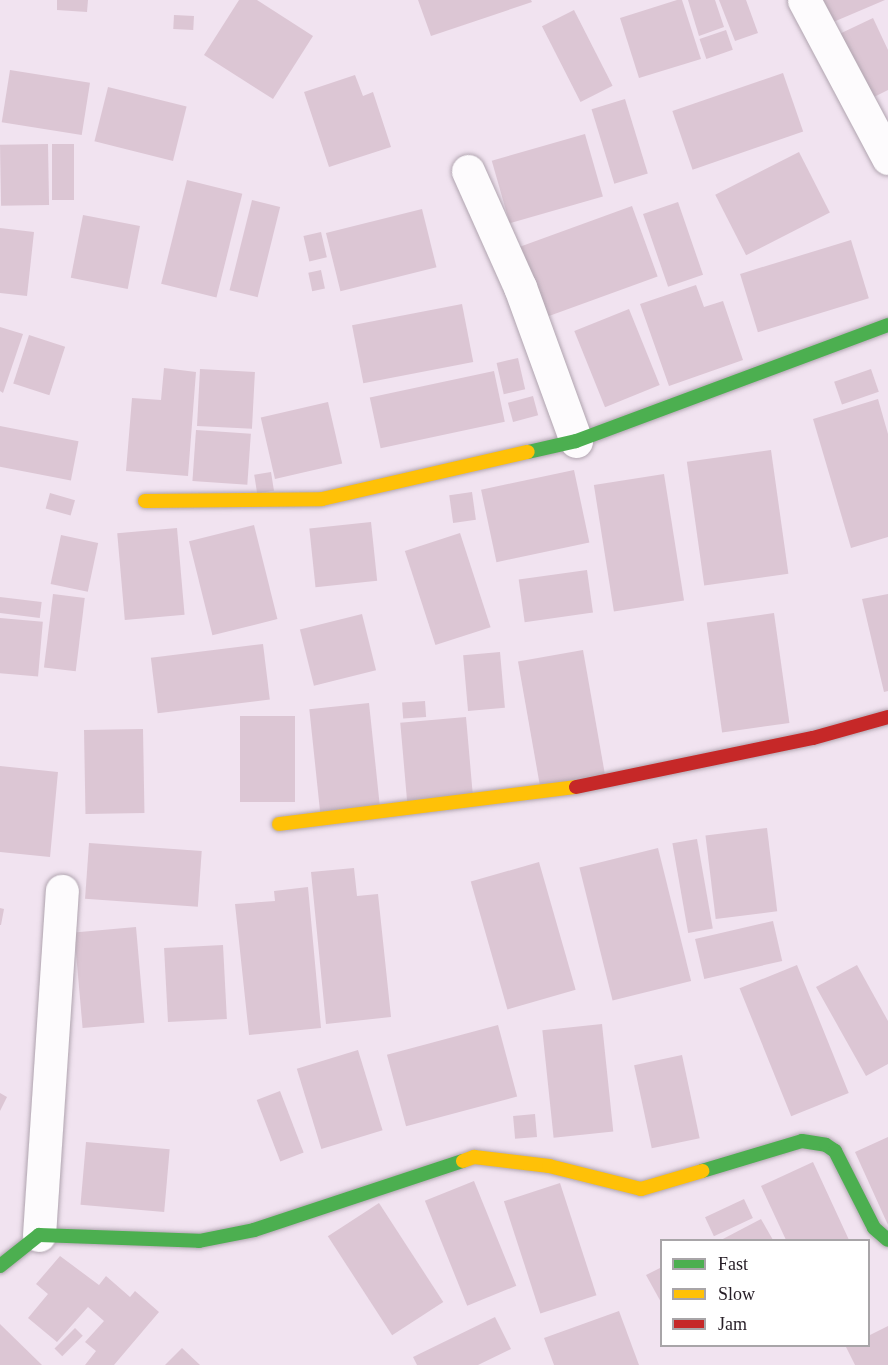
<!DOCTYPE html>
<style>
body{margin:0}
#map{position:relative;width:888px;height:1365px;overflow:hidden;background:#f1e3f0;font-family:Georgia,serif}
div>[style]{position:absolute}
.building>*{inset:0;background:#dcc6d4;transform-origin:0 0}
.roads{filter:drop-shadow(0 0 2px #b0a4af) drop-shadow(0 0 2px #b0a4af)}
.street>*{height:33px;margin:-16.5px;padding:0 16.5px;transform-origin:16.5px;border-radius:16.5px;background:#fdfbfd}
.fast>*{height:14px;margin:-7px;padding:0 7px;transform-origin:7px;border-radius:7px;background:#4caf50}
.slow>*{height:14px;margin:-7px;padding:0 7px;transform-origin:7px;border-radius:7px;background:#ffc107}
.jam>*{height:14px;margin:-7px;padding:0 7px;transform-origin:7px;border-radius:7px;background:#c62828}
span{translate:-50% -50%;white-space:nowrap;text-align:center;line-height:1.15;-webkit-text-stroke:4.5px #fff;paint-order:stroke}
.legend{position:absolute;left:660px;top:1239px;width:210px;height:108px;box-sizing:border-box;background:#fff;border:2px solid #a8a5a8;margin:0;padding:8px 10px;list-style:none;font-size:18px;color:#261d26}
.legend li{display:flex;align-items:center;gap:12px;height:30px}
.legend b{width:30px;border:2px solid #a8a5a8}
</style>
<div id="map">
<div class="building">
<i style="clip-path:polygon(57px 0,88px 0,87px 12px,57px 10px)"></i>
<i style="clip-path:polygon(239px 0,257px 0,313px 36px,273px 99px,204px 55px)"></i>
<i style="clip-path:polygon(418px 0,531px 0,532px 2px,431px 36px)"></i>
<i style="clip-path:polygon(677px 0,682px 0,701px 59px,639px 78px,620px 18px)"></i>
<i style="clip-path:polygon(688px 0,715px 0,724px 27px,699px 36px)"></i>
<i style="clip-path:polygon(719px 0,746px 0,758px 33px,735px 41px)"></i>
<i style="clip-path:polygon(821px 0,885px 0,831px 23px)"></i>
<i style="left:574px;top:10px;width:85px;height:36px;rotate:63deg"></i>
<i style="left:174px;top:15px;width:20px;height:14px;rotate:3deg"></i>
<i style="clip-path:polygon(873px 18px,888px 50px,888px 90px,864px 102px,833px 37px)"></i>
<i style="left:726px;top:30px;width:21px;height:28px;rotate:71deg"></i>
<i style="left:10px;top:70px;width:81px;height:53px;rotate:9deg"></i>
<i style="left:783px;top:73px;width:62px;height:117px;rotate:71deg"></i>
<i style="clip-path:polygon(355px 75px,363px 96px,373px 92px,391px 147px,329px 167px,304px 92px)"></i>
<i style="left:108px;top:87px;width:81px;height:56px;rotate:14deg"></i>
<i style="left:625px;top:99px;width:78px;height:35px;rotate:73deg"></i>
<i style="left:585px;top:134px;width:65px;height:97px;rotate:74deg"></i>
<i style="left:48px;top:144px;width:61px;height:48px;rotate:89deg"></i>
<i style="left:52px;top:144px;width:22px;height:56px"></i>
<i style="left:799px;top:152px;width:68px;height:94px;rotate:63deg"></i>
<i style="left:187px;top:180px;width:57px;height:107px;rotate:14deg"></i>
<i style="left:252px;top:200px;width:29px;height:93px;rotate:14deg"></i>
<i style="left:678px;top:202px;width:77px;height:37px;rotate:71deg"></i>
<i style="left:632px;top:206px;width:75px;height:120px;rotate:70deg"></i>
<i style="left:422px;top:209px;width:60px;height:99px;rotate:76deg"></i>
<i style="left:83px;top:215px;width:58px;height:64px;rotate:11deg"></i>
<i style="clip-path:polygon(0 228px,34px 232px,27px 296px,0 293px)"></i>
<i style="left:321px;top:232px;width:26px;height:18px;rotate:77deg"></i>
<i style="left:851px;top:240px;width:61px;height:116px;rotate:73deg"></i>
<i style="left:321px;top:270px;width:19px;height:13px;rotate:78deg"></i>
<i style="clip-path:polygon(696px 285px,704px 307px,723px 301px,743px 360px,669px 386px,640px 304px)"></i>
<i style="left:462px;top:304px;width:59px;height:112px;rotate:79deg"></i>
<i style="left:629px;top:309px;width:82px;height:59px;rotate:68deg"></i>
<i style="clip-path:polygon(0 327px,23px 334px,3px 393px,0 391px)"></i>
<i style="left:29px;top:335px;width:38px;height:51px;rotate:18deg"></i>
<i style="left:518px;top:358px;width:32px;height:22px;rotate:77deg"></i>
<i style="clip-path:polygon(164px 368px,196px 372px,188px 476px,126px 471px,132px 398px,161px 400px)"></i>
<i style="left:200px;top:369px;width:55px;height:57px;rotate:3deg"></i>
<i style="left:871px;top:369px;width:24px;height:39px;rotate:71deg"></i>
<i style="left:494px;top:371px;width:52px;height:127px;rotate:78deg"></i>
<i style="left:533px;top:396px;width:20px;height:26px;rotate:75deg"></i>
<i style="clip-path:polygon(878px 399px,888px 434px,888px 537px,851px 548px,813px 419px)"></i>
<i style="left:328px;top:402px;width:63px;height:69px;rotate:77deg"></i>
<i style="left:0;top:426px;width:80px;height:40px;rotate:11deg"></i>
<i style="left:196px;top:430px;width:55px;height:51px;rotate:4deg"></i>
<i style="left:771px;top:450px;width:125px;height:85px;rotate:82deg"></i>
<i style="left:574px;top:470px;width:74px;height:95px;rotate:78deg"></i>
<i style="left:271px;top:472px;width:19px;height:17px;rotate:81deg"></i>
<i style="left:664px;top:474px;width:128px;height:71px;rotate:81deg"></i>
<i style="left:472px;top:492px;width:28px;height:23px;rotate:82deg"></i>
<i style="left:50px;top:493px;width:26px;height:16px;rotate:16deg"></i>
<i style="left:371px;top:522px;width:59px;height:62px;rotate:84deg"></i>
<i style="left:254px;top:525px;width:97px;height:67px;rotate:76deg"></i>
<i style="left:177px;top:528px;width:87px;height:60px;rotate:85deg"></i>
<i style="left:460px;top:533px;width:99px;height:58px;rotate:72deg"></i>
<i style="left:61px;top:535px;width:38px;height:50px;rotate:12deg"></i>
<i style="left:587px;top:570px;width:43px;height:69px;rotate:82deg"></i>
<i style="left:53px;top:594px;width:32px;height:74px;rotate:7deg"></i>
<i style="clip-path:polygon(888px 594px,888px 691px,884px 692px,862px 599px)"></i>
<i style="left:0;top:597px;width:42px;height:16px;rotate:7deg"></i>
<i style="left:774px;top:613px;width:111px;height:68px;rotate:82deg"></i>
<i style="left:362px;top:614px;width:58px;height:64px;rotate:76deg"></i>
<i style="left:0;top:618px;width:43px;height:55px;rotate:5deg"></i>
<i style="left:263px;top:644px;width:56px;height:113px;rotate:83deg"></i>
<i style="left:583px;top:650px;width:128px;height:66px;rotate:80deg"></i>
<i style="left:500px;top:652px;width:56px;height:37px;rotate:85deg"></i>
<i style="left:425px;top:701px;width:16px;height:23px;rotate:86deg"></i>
<i style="left:369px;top:703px;width:103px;height:60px;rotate:84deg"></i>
<i style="left:240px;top:716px;width:55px;height:86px"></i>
<i style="left:466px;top:717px;width:80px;height:66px;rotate:85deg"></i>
<i style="left:143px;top:729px;width:84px;height:59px;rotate:89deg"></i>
<i style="clip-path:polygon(0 766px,58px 772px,50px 857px,0 852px)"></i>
<i style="left:767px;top:828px;width:84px;height:62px;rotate:83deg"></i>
<i style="left:697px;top:839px;width:91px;height:25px;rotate:80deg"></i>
<i style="left:89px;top:843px;width:113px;height:56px;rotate:4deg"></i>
<i style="left:658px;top:848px;width:137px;height:81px;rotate:76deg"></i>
<i style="left:539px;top:862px;width:133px;height:71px;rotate:74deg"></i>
<i style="clip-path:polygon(354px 868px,357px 896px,378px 894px,391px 1017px,326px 1024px,311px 872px)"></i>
<i style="clip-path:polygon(308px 887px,321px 1028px,249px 1035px,235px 904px,275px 901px,274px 891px)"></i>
<i style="clip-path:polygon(0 908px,4px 909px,1px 925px,0 925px)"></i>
<i style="left:773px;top:921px;width:41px;height:80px;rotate:77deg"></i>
<i style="left:136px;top:927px;width:96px;height:62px;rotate:85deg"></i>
<i style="left:223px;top:945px;width:74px;height:59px;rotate:87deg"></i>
<i style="left:797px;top:965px;width:138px;height:62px;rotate:68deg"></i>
<i style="clip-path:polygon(857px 965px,888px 1021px,888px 1064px,866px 1076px,816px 987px)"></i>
<i style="left:602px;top:1024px;width:108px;height:60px;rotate:84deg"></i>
<i style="left:498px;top:1025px;width:74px;height:115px;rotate:75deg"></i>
<i style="left:358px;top:1050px;width:84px;height:64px;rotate:73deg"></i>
<i style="left:682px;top:1055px;width:85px;height:49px;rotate:78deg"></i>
<i style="left:280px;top:1091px;width:66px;height:25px;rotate:69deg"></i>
<i style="clip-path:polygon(0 1093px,7px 1097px,0 1111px)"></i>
<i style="left:535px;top:1114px;width:23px;height:22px;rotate:85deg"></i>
<i style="clip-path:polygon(888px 1137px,888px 1225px,855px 1152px)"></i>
<i style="left:86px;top:1142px;width:84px;height:63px;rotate:5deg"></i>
<i style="clip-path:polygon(813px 1162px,849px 1240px,786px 1240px,761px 1186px)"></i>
<i style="left:474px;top:1181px;width:113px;height:53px;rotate:68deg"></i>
<i style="left:560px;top:1183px;width:118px;height:59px;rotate:72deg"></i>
<i style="left:744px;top:1199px;width:21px;height:43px;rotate:65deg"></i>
<i style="left:379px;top:1203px;width:118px;height:61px;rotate:57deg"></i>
<i style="clip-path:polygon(761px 1219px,773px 1240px,721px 1240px)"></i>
<i style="clip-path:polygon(60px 1256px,99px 1285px,106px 1276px,130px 1297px,135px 1291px,159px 1312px,114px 1365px,85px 1365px,96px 1351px,85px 1342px,104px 1321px,88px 1307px,57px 1342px,28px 1318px,48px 1294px,36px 1284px)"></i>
<i style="clip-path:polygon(662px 1267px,662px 1304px,646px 1275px)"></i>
<i style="clip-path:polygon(619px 1311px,639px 1365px,554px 1365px,544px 1338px)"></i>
<i style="clip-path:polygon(495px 1317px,511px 1349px,478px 1365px,417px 1365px,413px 1357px)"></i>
<i style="clip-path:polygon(0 1324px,42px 1365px,0 1365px)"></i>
<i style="clip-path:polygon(888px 1326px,888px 1365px,855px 1365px,846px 1347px,868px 1346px,868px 1336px)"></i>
<i style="left:75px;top:1328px;width:11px;height:29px;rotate:45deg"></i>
<i style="clip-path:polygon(182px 1348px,200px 1365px,165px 1365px)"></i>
</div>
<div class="roads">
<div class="street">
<i style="left:804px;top:0;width:179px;rotate:62deg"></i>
<i style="left:468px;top:171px;width:127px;rotate:65.9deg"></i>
<i style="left:520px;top:287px;width:164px;rotate:70deg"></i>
<i style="left:39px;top:1235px;width:345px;rotate:-86.2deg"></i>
</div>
<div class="fast">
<i style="left:528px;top:452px;width:49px;rotate:-12.9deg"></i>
<i style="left:576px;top:441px;width:333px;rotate:-20.4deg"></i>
<i style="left:702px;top:1171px;width:104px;rotate:-16.7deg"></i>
<i style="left:802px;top:1141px;width:24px;rotate:9deg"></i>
<i style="left:826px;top:1145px;width:11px;rotate:34deg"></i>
<i style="left:835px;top:1151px;width:86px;rotate:63.1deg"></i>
<i style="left:874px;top:1228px;width:18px;rotate:41deg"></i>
<i style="left:0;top:1266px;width:50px;rotate:-38.5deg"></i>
<i style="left:39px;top:1235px;width:160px;rotate:2.1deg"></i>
<i style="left:199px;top:1241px;width:56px;rotate:-11.3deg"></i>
<i style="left:254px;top:1230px;width:220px;rotate:-18.3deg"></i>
</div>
<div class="slow">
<i style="left:145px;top:501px;width:177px;rotate:-0.6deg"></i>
<i style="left:322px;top:499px;width:211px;rotate:-12.9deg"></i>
<i style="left:279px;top:824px;width:299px;rotate:-7.1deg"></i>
<i style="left:463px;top:1161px;width:12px;rotate:-20deg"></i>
<i style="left:474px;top:1157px;width:76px;rotate:6.8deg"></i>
<i style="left:549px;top:1166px;width:95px;rotate:14deg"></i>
<i style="left:641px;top:1189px;width:64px;rotate:-16.4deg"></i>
</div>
<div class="jam">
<i style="left:576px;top:787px;width:242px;rotate:-11.7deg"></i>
<i style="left:813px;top:738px;width:78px;rotate:-15.6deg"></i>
</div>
</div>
<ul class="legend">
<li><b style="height:8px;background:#4caf50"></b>Fast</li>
<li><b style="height:8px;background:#ffc107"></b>Slow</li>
<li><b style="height:8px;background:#c62828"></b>Jam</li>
</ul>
</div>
